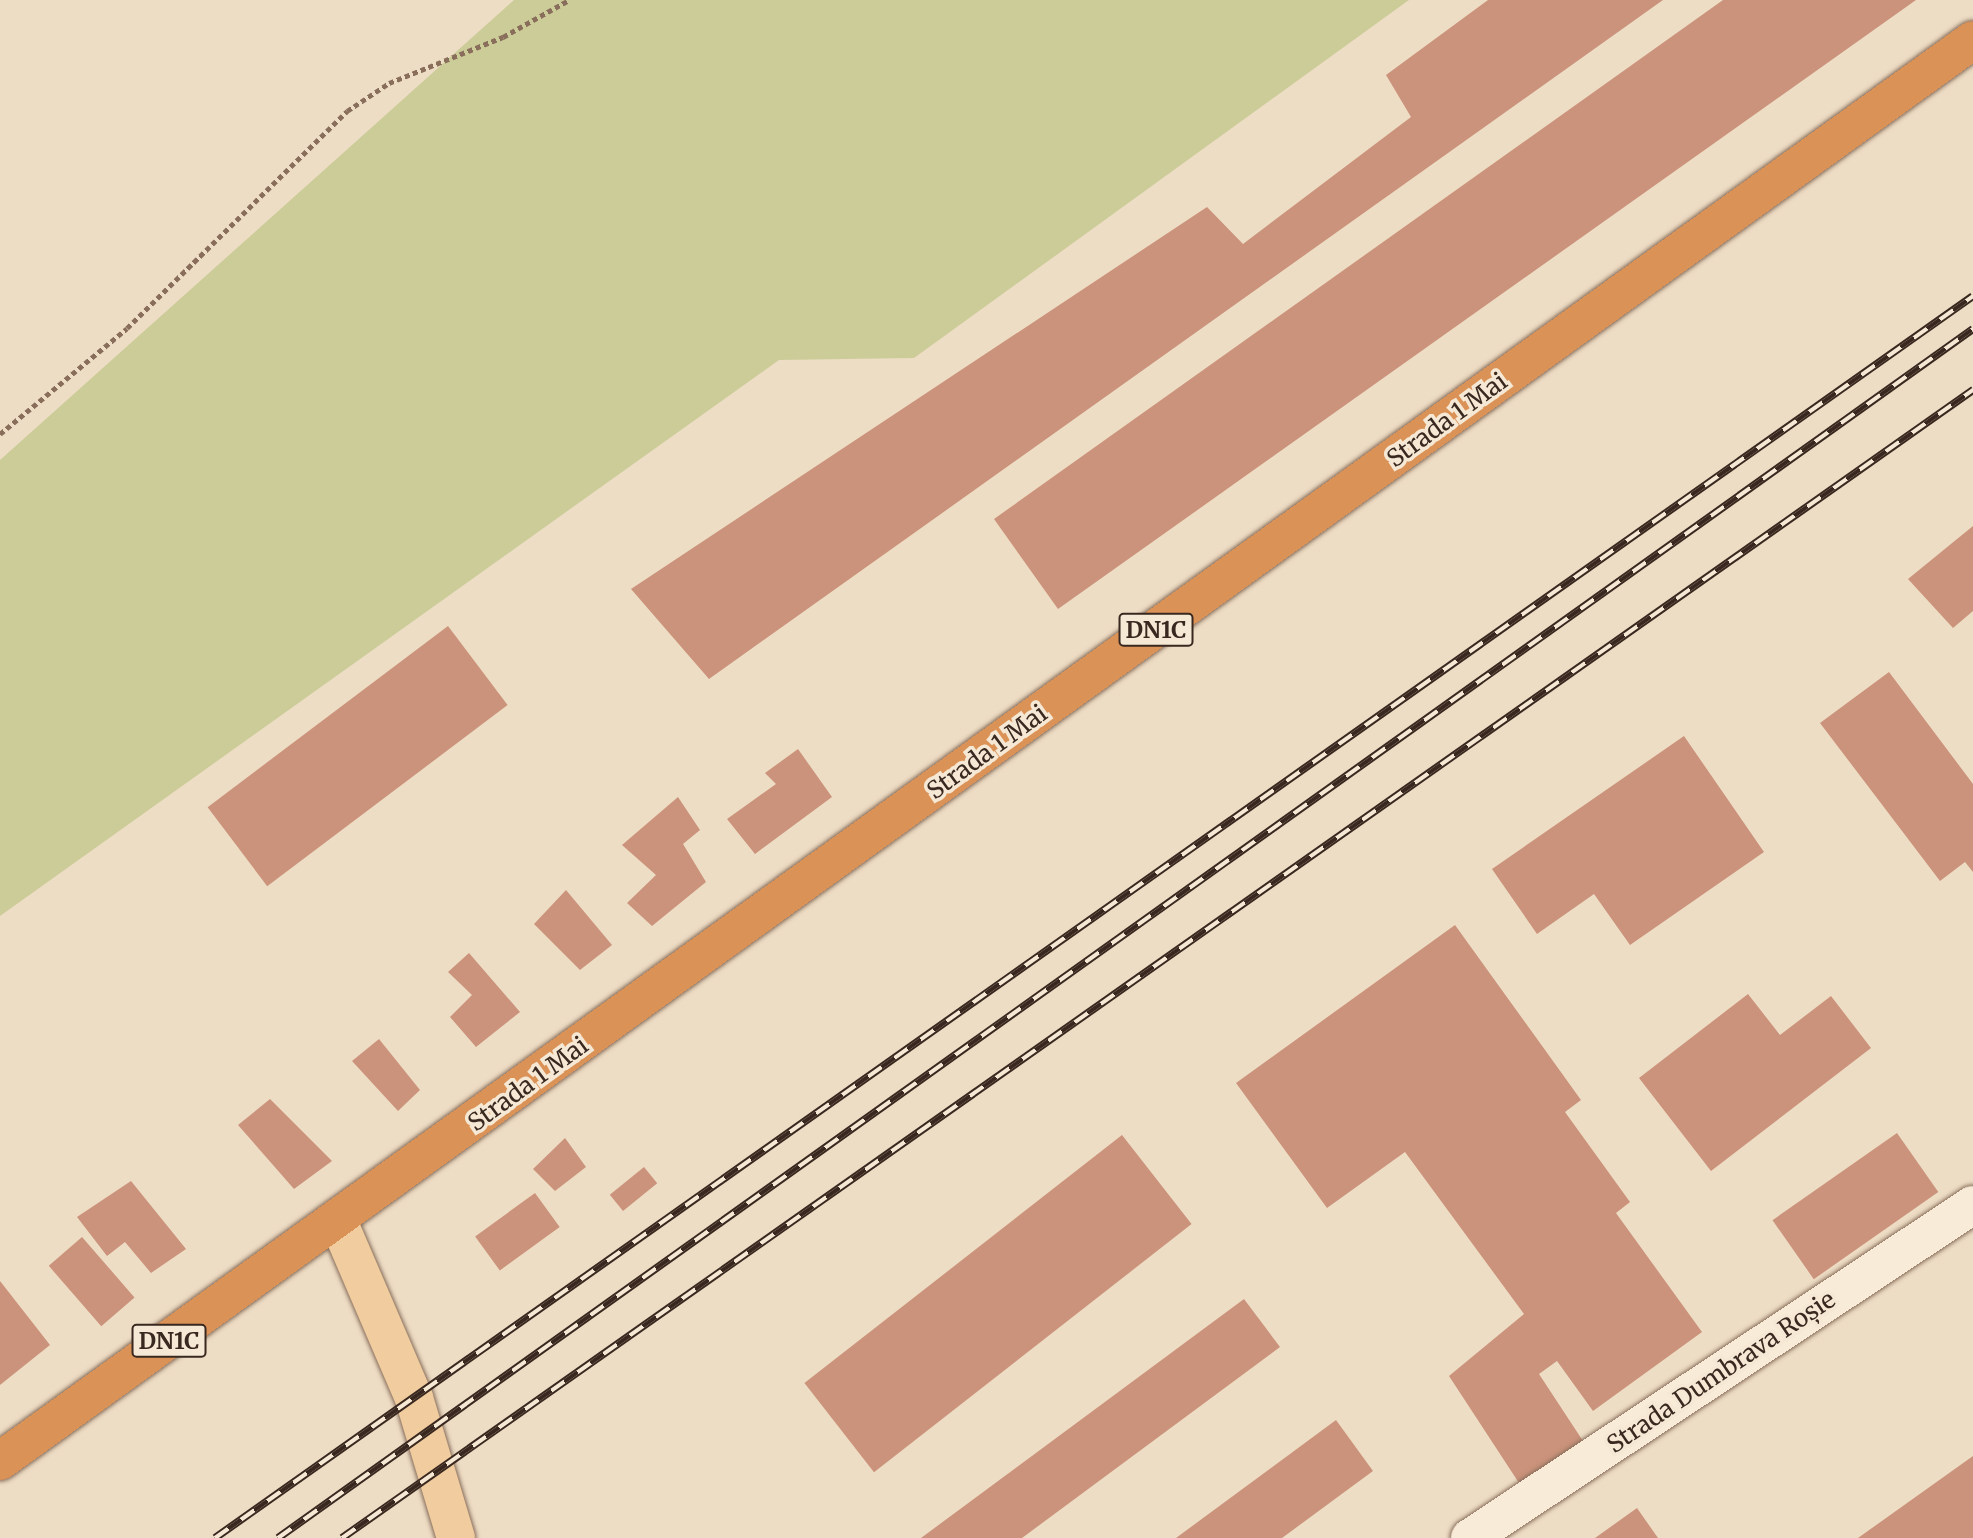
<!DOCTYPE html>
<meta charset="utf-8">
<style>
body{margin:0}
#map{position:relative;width:1973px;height:1538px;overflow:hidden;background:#eeddc5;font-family:Merriweather,serif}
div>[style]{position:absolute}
.green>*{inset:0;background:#cc9}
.building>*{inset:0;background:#cb937b;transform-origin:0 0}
.path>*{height:4.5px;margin-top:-2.25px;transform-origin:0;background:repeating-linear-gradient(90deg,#886e5b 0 5px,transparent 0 8.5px)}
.roads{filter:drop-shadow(0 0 2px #886e5b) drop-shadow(0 0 2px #886e5b)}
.minor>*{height:38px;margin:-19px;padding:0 19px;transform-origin:19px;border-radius:19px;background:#f8ebd8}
.major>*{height:38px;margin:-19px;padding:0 19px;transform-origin:19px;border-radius:19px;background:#f0cc9e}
.highway>*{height:38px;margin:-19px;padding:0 19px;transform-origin:19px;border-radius:19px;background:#db9257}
.rail>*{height:8px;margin-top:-4px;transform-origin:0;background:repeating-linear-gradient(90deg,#f5e8d4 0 16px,#39281f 0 32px);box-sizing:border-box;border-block:2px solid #39281f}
span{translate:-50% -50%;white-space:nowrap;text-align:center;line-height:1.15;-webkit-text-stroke:7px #f5e8d4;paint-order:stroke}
.shield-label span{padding:2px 5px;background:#f5e8d4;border:2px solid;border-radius:5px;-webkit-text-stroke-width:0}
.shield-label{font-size:23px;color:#39281f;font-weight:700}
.street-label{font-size:24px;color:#39281f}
</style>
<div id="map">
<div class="green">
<i style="clip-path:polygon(514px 0,1409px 0,914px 358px,779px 360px,0 916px,0 460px)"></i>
</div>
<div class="building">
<i style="clip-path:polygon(1488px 0,1663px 0,709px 679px,631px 589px,1207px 207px,1243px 244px,1411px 117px,1386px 75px)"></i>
<i style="clip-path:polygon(1723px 0,1916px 0,1058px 609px,994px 519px)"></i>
<i style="clip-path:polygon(1973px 526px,1973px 611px,1953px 628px,1908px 579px)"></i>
<i style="left:448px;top:626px;width:99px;height:301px;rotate:53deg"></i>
<i style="clip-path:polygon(1889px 672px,1973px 784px,1973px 872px,1965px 862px,1940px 881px,1820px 723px)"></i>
<i style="clip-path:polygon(1684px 736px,1764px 852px,1630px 945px,1594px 894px,1537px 934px,1492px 869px)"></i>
<i style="clip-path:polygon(798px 749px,832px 797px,755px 854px,727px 819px,776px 784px,765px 773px)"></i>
<i style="clip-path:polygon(678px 797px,700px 830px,683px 844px,706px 882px,652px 926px,627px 903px,656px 875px,622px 845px)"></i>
<i style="clip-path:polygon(566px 890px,612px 945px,580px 970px,534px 924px)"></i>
<i style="clip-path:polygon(1455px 925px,1581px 1100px,1565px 1112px,1630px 1202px,1616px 1213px,1702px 1332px,1593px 1411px,1557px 1361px,1539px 1374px,1583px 1441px,1519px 1483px,1449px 1376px,1524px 1314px,1405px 1152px,1327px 1208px,1236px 1083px)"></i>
<i style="clip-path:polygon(469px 953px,520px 1012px,476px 1047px,450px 1017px,472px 995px,448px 972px)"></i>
<i style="clip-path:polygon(1748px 994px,1780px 1035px,1831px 996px,1871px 1048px,1711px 1171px,1639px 1078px)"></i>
<i style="clip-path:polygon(379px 1039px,420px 1090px,398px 1111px,352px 1061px)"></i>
<i style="clip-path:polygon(270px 1099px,332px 1161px,294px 1189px,238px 1125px)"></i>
<i style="left:1897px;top:1133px;width:72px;height:152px;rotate:55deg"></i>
<i style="left:1122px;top:1135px;width:113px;height:403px;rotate:52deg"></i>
<i style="clip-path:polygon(565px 1138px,586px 1167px,555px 1191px,533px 1169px)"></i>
<i style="left:644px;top:1167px;width:21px;height:44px;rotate:51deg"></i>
<i style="clip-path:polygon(131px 1181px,186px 1249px,151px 1273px,125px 1242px,107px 1256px,77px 1217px)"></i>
<i style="left:535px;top:1193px;width:42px;height:74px;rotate:54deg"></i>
<i style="left:82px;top:1237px;width:80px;height:44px;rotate:49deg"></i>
<i style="clip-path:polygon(0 1281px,50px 1345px,0 1385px)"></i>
<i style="clip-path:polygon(1244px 1299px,1280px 1347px,1022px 1538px,921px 1538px)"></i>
<i style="clip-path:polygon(1336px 1420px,1373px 1471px,1282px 1538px,1176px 1538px)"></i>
<i style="clip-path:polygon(1973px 1456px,1973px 1538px,1858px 1538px)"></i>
<i style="clip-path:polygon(1637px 1508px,1658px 1538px,1595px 1538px)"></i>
</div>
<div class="path">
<i style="left:0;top:434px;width:165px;rotate:-39.8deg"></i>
<i style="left:127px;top:328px;width:309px;rotate:-44.6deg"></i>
<i style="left:347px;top:111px;width:50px;rotate:-33.7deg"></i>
<i style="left:389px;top:83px;width:123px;rotate:-22deg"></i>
<i style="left:503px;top:37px;width:76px;rotate:-29.3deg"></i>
</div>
<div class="roads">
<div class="minor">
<i style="left:1470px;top:1538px;width:603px;rotate:-33.51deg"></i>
</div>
<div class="major">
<i style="left:338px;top:1221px;width:193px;rotate:66.8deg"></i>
<i style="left:414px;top:1398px;width:146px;rotate:73.3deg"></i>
</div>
<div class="highway">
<i style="left:0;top:1461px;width:2431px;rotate:-35.76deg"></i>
</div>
</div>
<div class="rail">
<i style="left:215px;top:1538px;width:2152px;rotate:-35.24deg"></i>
<i style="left:278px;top:1538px;width:2082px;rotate:-35.5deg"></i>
<i style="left:342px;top:1538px;width:1995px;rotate:-35.14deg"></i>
</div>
<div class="shield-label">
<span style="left:1156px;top:630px">DN1C</span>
<span style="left:169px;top:1341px">DN1C</span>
</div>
<div class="street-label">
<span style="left:1447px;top:420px;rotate:-36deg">Strada 1 Mai</span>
<span style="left:987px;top:752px;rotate:-36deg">Strada 1 Mai</span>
<span style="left:528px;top:1084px;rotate:-36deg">Strada 1 Mai</span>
<span style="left:1721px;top:1372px;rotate:-34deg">Strada Dumbrava Roșie</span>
</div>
</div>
